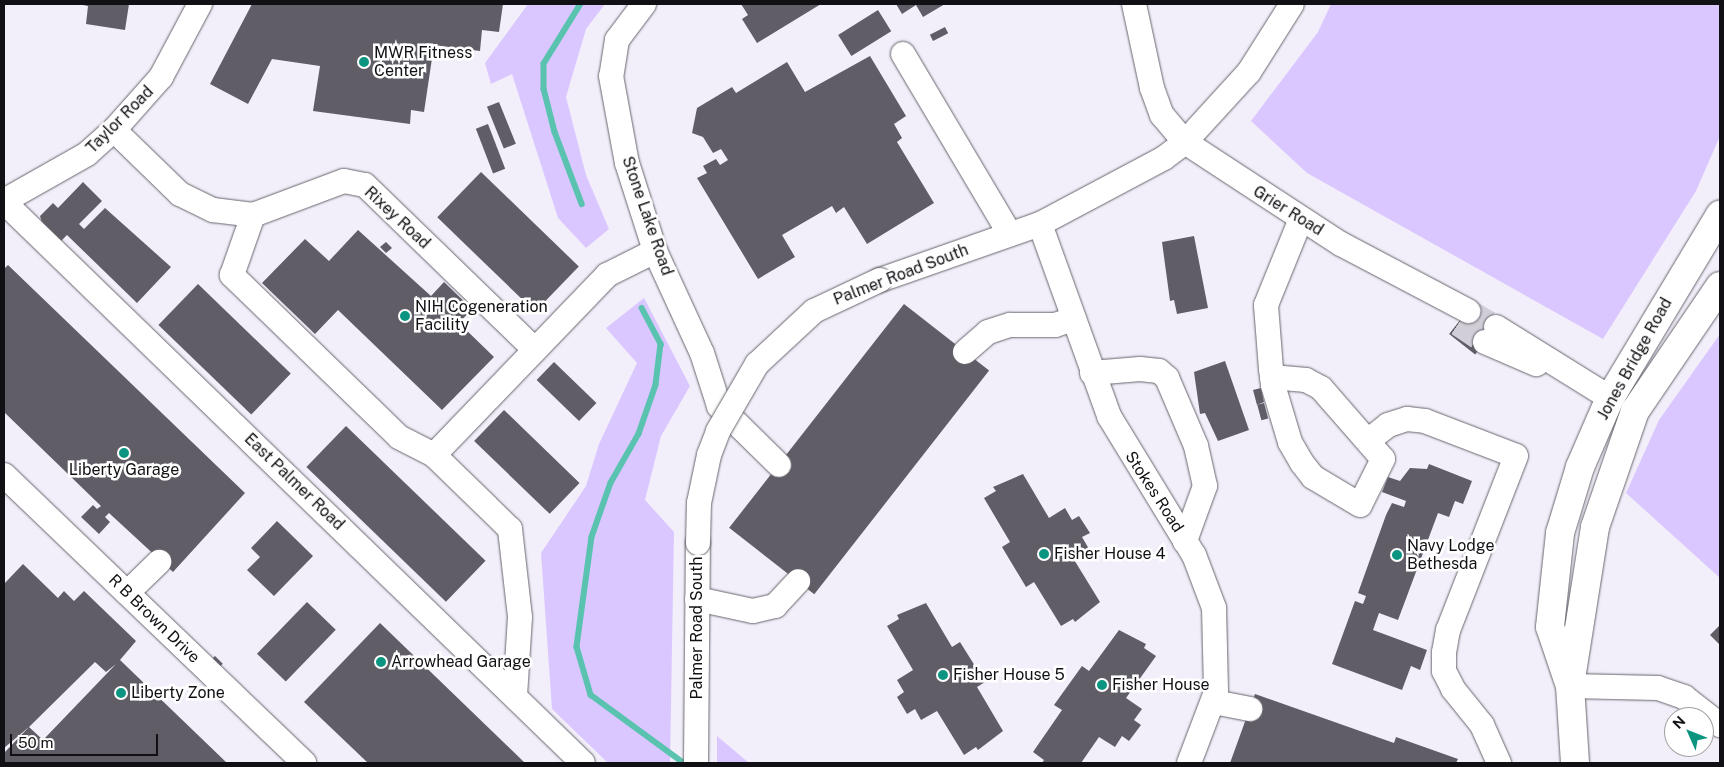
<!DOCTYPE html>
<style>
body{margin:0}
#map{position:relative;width:1724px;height:767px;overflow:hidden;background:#f3effa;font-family:"Public Sans",sans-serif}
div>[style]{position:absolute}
.green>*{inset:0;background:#dac7ff}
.stream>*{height:5.5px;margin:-2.75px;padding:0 2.75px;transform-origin:2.75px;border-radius:2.75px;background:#5ac3af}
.building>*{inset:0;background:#605d67;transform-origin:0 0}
.minor-tunnel>*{height:24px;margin-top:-12px;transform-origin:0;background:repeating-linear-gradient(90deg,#d1ced8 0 24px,transparent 0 36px)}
.roads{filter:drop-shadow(0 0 1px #68656e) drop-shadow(0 0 1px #68656e)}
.minor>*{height:24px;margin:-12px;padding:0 12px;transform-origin:12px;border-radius:12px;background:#fff}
.major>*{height:28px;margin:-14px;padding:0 14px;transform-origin:14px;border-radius:14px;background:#fff}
.bridges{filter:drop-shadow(0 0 1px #68656e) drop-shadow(0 0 1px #68656e)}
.minor-bridge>*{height:24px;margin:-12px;padding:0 12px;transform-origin:12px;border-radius:12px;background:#fff}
.dots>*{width:14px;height:14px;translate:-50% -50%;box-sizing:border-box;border:2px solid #fff;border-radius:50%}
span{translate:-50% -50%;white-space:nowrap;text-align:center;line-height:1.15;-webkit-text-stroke:5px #fff;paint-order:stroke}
.poi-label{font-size:16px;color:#111014}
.left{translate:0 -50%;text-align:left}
.street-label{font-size:16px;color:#111014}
.frame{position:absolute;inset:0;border:5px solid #111014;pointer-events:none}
.north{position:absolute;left:1664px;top:707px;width:50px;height:50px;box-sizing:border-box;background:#fff;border:1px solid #a09fa1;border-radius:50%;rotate:314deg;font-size:14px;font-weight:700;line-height:20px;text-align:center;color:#111014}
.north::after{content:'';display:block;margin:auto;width:18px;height:22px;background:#0b9581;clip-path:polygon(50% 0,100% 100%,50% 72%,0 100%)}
.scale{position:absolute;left:10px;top:734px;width:148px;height:22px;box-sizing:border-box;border:2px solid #111014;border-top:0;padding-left:6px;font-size:15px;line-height:18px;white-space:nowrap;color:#111014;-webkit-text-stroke:4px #fff;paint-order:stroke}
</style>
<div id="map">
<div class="green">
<i style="clip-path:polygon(528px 4px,605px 4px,586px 29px,566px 97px,586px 175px,609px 229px,586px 248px,558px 218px,512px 74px,491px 84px,485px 63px)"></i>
<i style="clip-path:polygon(1331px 4px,1720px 4px,1720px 136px,1696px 191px,1603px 339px,1307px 173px,1251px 121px,1318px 32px)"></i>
<i style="clip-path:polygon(644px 298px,690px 386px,661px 436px,645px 500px,674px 532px,670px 763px,608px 763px,552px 709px,541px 553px,586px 486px,599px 444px,637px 363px,606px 328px)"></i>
<i style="clip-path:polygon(1720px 334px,1720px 578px,1626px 493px,1659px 420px)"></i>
<i style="clip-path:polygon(717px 736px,749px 763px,717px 763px)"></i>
</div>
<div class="stream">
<i style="left:581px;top:4px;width:70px;rotate:121.7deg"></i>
<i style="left:544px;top:64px;width:25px;rotate:90deg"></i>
<i style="left:544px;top:89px;width:44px;rotate:75.7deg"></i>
<i style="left:555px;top:132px;width:77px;rotate:69.4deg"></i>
<i style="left:642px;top:308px;width:41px;rotate:62.2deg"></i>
<i style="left:661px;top:344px;width:41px;rotate:97deg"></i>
<i style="left:656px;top:385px;width:52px;rotate:109.1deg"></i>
<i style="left:639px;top:434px;width:56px;rotate:119.7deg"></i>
<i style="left:611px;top:483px;width:57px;rotate:109.4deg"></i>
<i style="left:592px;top:537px;width:111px;rotate:97.8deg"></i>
<i style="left:577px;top:647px;width:50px;rotate:73.7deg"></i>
<i style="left:591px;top:695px;width:115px;rotate:36.2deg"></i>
</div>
<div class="building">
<i style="clip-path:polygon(78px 4px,129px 4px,125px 30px,86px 24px,88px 6px)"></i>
<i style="clip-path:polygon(252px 4px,503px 4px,499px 32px,482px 30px,480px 51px,434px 45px,424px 112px,411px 110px,410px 124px,313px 111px,320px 66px,272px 59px,248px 104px,210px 84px)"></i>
<i style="clip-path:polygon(741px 4px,821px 4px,757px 43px,742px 19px,748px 15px)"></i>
<i style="clip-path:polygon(896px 4px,945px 4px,923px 17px,916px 5px,902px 14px)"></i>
<i style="left:878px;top:10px;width:25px;height:47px;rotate:58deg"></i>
<i style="left:945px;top:27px;width:7px;height:17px;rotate:63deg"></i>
<i style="clip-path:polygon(870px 56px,906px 116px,894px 124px,902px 138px,897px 142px,934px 203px,867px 244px,844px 207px,836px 213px,832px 206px,782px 235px,795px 257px,758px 279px,697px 178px,707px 173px,703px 166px,716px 159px,720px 165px,728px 160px,721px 149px,713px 153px,703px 137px,692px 133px,697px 108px,732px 87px,736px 93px,787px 62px,805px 92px)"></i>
<i style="left:499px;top:102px;width:45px;height:13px;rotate:68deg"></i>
<i style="left:488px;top:124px;width:48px;height:13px;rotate:69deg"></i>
<i style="left:481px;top:172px;width:136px;height:63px;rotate:44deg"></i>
<i style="clip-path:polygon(83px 182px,102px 201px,79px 224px,84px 229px,105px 208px,171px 267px,137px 303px,67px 235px,61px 241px,42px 223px,40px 216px,53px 203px,58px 208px)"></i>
<i style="clip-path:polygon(358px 230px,431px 296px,444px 282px,472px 309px,459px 323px,494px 357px,442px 410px,338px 310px,315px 334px,262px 283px,305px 239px,329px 261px)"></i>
<i style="clip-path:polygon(1194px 236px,1208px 308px,1177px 314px,1174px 300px,1170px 301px,1162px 242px)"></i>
<i style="clip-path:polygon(386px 242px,392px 248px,386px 253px,380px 247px)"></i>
<i style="clip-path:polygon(8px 265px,245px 493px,173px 572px,109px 513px,105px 517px,110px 522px,99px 534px,81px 517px,93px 505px,97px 509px,101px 506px,4px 412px,4px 269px)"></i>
<i style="left:198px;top:284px;width:129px;height:57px;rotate:44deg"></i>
<i style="left:1475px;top:301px;width:33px;height:42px;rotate:38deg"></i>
<i style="left:904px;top:304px;width:108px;height:284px;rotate:38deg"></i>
<i style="clip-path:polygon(1225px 361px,1249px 430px,1218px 441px,1205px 413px,1200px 414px,1194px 372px)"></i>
<i style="left:554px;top:362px;width:59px;height:25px;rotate:44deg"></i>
<i style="clip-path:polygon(1261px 388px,1264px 402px,1257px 405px,1253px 390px)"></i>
<i style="left:1264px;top:403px;width:16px;height:7px;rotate:75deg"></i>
<i style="left:504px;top:410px;width:105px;height:43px;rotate:44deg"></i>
<i style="left:346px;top:426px;width:194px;height:57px;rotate:44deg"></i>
<i style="clip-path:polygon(1429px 464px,1472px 481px,1463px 504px,1455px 501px,1449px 517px,1438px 513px,1398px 620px,1379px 613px,1373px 630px,1427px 650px,1420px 670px,1411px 666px,1402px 690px,1332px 664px,1355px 601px,1363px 604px,1366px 596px,1358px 593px,1386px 515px,1392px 503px,1404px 507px,1406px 501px,1382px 492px,1388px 477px,1400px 481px,1410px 468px,1427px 469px)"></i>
<i style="clip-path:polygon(1023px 474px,1049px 518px,1065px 508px,1072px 520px,1079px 516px,1090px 533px,1082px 537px,1089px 549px,1073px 558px,1100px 602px,1075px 622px,1073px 619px,1061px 626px,1034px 582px,1026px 587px,1002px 547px,1010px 542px,984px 498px,996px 491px,993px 487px)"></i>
<i style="clip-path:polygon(277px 521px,313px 556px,274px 596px,247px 570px,260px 557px,251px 548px)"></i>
<i style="clip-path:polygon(evenodd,23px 564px,58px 598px,64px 591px,74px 601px,84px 591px,136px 641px,120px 660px,227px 763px,4px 763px,4px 753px,29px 727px,4px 748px,4px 584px,23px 564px,95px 662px,106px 672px,116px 664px,43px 740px,29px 727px,95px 662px)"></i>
<i style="left:307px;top:602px;width:40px;height:72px;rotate:44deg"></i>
<i style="clip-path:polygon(926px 603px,952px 647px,960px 642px,985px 682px,977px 687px,1003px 731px,978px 750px,976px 747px,964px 755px,937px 711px,921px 720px,915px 709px,907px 714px,897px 697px,904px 692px,897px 680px,913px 670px,887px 626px,899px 619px,897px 615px)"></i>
<i style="clip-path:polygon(380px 623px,525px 763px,368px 763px,304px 702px)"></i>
<i style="clip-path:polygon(1720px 625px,1720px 645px,1710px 635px)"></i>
<i style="clip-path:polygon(1119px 630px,1146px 644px,1144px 648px,1156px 656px,1126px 698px,1142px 709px,1134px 720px,1141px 725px,1129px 741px,1122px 736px,1115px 747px,1099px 737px,1081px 763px,1042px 763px,1044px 760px,1033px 752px,1062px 710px,1054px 705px,1082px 666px,1089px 671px)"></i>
<i style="left:215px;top:656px;width:11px;height:6px;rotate:45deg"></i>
<i style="clip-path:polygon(1255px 694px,1394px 743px,1396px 737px,1458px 759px,1456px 763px,1230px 763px)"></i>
</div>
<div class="minor-tunnel">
<i style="left:1468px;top:311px;width:32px;rotate:30deg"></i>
<i style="left:1458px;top:324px;width:32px;rotate:34deg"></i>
</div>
<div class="roads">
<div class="minor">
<i style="left:644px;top:4px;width:45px;rotate:126.9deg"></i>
<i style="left:617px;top:40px;width:36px;rotate:99deg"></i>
<i style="left:611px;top:76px;width:88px;rotate:79.6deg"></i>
<i style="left:627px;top:163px;width:92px;rotate:72.3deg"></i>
<i style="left:655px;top:251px;width:112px;rotate:65.3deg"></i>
<i style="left:702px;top:353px;width:56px;rotate:72.2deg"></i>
<i style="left:719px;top:406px;width:84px;rotate:44.5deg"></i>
<i style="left:1134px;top:4px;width:86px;rotate:77.9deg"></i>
<i style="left:1152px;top:88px;width:29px;rotate:70deg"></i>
<i style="left:1162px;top:115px;width:35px;rotate:50deg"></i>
<i style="left:1185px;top:142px;width:186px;rotate:33.2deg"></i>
<i style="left:1341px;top:244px;width:144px;rotate:27.8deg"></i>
<i style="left:903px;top:54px;width:209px;rotate:59.3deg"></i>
<i style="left:114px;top:130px;width:92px;rotate:44.1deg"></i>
<i style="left:180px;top:194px;width:37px;rotate:26deg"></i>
<i style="left:213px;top:210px;width:40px;rotate:7.1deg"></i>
<i style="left:4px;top:201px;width:95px;rotate:-29.5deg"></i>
<i style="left:87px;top:154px;width:36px;rotate:-42deg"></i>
<i style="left:114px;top:130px;width:71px;rotate:-48.4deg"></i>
<i style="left:161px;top:77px;width:83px;rotate:-61.9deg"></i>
<i style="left:4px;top:202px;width:806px;rotate:44.1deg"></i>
<i style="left:1040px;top:224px;width:204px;rotate:70.2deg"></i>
<i style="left:1109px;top:416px;width:163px;rotate:58.6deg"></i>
<i style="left:1194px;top:555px;width:57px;rotate:69.3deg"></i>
<i style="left:1214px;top:608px;width:84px;rotate:88.6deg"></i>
<i style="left:1216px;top:692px;width:76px;rotate:110.8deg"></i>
<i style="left:880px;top:280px;width:170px;rotate:-19.3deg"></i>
<i style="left:1040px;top:224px;width:140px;rotate:-28deg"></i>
<i style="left:1164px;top:158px;width:26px;rotate:-37deg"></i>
<i style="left:1185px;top:142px;width:95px;rotate:-47.6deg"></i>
<i style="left:1249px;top:72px;width:80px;rotate:-57.7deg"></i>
<i style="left:1496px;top:327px;width:134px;rotate:31.9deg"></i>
<i style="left:1485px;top:342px;width:56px;rotate:23.3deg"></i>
<i style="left:965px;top:352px;width:30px;rotate:-41deg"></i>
<i style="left:988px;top:332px;width:23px;rotate:-18deg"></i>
<i style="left:1010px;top:325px;width:45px"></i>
<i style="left:1055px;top:325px;width:20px;rotate:-18deg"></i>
<i style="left:1092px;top:373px;width:48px;rotate:-4.8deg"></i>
<i style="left:1140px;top:369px;width:19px;rotate:6deg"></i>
<i style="left:1159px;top:371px;width:11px;rotate:41deg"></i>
<i style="left:1167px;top:378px;width:74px;rotate:66.9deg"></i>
<i style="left:1196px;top:446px;width:41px;rotate:77.3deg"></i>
<i style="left:1205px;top:486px;width:59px;rotate:110deg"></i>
<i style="left:1272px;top:377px;width:34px;rotate:5deg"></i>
<i style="left:1306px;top:380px;width:17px;rotate:28deg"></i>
<i style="left:1321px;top:388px;width:94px;rotate:48.9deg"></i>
<i style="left:1383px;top:459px;width:51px;rotate:116.6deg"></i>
<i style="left:1360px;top:505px;width:55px;rotate:-149.2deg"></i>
<i style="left:1313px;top:477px;width:18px;rotate:-128deg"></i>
<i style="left:1302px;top:463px;width:24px;rotate:-120deg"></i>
<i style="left:1290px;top:442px;width:59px;rotate:-106.6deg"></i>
<i style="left:1273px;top:385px;width:16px;rotate:-97deg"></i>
<i style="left:1271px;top:369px;width:64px;rotate:-94.5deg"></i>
<i style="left:1266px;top:305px;width:93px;rotate:-67.9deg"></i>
<i style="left:1369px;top:440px;width:24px;rotate:-38deg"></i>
<i style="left:1388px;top:425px;width:20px;rotate:-18deg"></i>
<i style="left:1407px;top:419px;width:18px;rotate:6deg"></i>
<i style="left:1425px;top:421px;width:97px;rotate:21deg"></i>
<i style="left:1516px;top:456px;width:187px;rotate:111.3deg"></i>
<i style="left:1448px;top:630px;width:22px;rotate:100deg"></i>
<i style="left:1444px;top:652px;width:19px;rotate:90deg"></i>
<i style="left:1444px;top:671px;width:20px;rotate:63deg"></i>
<i style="left:1453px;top:689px;width:46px;rotate:51.1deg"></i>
<i style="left:1482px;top:725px;width:42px;rotate:65.9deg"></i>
<i style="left:434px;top:455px;width:250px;rotate:-46.1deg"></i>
<i style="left:607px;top:275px;width:54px;rotate:-26.6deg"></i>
<i style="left:4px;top:475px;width:416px;rotate:43.8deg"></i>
<i style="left:127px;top:593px;width:45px;rotate:-44.1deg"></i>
<i style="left:697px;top:599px;width:57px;rotate:12.1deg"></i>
<i style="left:753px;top:611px;width:23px;rotate:-13deg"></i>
<i style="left:775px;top:606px;width:34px;rotate:-47deg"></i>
<i style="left:1570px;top:686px;width:88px;rotate:1.3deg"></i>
<i style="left:1658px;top:688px;width:28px;rotate:19deg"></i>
<i style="left:1684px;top:697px;width:46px;rotate:37.9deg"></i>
<i style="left:515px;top:696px;width:79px;rotate:-86.4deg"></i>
<i style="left:520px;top:617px;width:89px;rotate:-96.5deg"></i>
<i style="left:510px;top:529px;width:106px;rotate:-135.8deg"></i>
<i style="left:434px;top:455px;width:39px;rotate:-153deg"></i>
<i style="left:399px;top:437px;width:233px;rotate:-135.9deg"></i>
<i style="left:232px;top:275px;width:64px;rotate:-70.7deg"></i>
<i style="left:253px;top:215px;width:97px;rotate:-20.5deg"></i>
<i style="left:344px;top:181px;width:21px;rotate:11deg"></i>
<i style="left:365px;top:185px;width:235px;rotate:44.1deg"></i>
<i style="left:1214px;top:702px;width:37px;rotate:11deg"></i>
<i style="left:696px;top:763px;width:220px;rotate:-89.5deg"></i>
</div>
<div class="major">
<i style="left:1570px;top:685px;width:160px;rotate:-81deg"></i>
<i style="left:1595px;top:527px;width:123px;rotate:-71deg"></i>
<i style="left:1635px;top:411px;width:151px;rotate:-55.8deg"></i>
<i style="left:1575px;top:763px;width:77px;rotate:-93.7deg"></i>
<i style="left:1570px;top:686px;width:62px;rotate:-108.7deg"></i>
<i style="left:1550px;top:627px;width:95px;rotate:-83.9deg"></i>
<i style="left:1560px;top:533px;width:69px;rotate:-73.1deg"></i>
<i style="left:1580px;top:467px;width:75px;rotate:-66.5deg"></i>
<i style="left:1610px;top:398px;width:214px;rotate:-59deg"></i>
</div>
</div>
<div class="bridges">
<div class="minor-bridge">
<i style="left:698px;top:543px;width:40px;rotate:-88.6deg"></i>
<i style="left:699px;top:503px;width:49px;rotate:-78.2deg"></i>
<i style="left:709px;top:455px;width:26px;rotate:-69deg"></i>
<i style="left:718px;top:431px;width:78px;rotate:-59.8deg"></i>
<i style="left:757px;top:364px;width:78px;rotate:-42.9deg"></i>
<i style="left:814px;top:311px;width:73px;rotate:-25.2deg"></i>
</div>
</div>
<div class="dots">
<i style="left:364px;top:62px;background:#0b9581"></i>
<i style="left:405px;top:316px;background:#0b9581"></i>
<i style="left:124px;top:453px;background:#0b9581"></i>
<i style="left:1044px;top:554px;background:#0b9581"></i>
<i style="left:1397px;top:555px;background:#0b9581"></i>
<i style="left:381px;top:662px;background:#0b9581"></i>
<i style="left:943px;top:675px;background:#0b9581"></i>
<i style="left:1102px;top:685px;background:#0b9581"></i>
<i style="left:121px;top:693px;background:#0b9581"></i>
</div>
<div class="poi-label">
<span class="left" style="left:374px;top:62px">MWR Fitness<br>Center</span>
<span class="left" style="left:415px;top:316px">NIH Cogeneration<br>Facility</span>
<span style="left:124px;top:470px">Liberty Garage</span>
<span class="left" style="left:1407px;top:555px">Navy Lodge<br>Bethesda</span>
<span class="left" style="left:1054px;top:554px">Fisher House 4</span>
<span class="left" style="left:391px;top:662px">Arrowhead Garage</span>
<span class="left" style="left:953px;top:675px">Fisher House 5</span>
<span class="left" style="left:1112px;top:685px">Fisher House</span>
<span class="left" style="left:131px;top:693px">Liberty Zone</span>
</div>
<div class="street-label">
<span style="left:120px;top:120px;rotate:-45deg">Taylor Road</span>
<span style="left:1288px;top:211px;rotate:32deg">Grier Road</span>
<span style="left:647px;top:216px;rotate:71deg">Stone Lake Road</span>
<span style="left:397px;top:218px;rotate:43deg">Rixey Road</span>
<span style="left:901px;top:275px;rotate:-21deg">Palmer Road South</span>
<span style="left:1635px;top:359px;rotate:-61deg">Jones Bridge Road</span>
<span style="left:294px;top:482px;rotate:44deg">East Palmer Road</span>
<span style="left:1154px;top:492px;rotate:57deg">Stokes Road</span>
<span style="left:154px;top:619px;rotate:44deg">R B Brown Drive</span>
<span style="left:697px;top:628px;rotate:-90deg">Palmer Road South</span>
</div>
<div class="frame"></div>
<div class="north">N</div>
<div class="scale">50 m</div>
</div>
